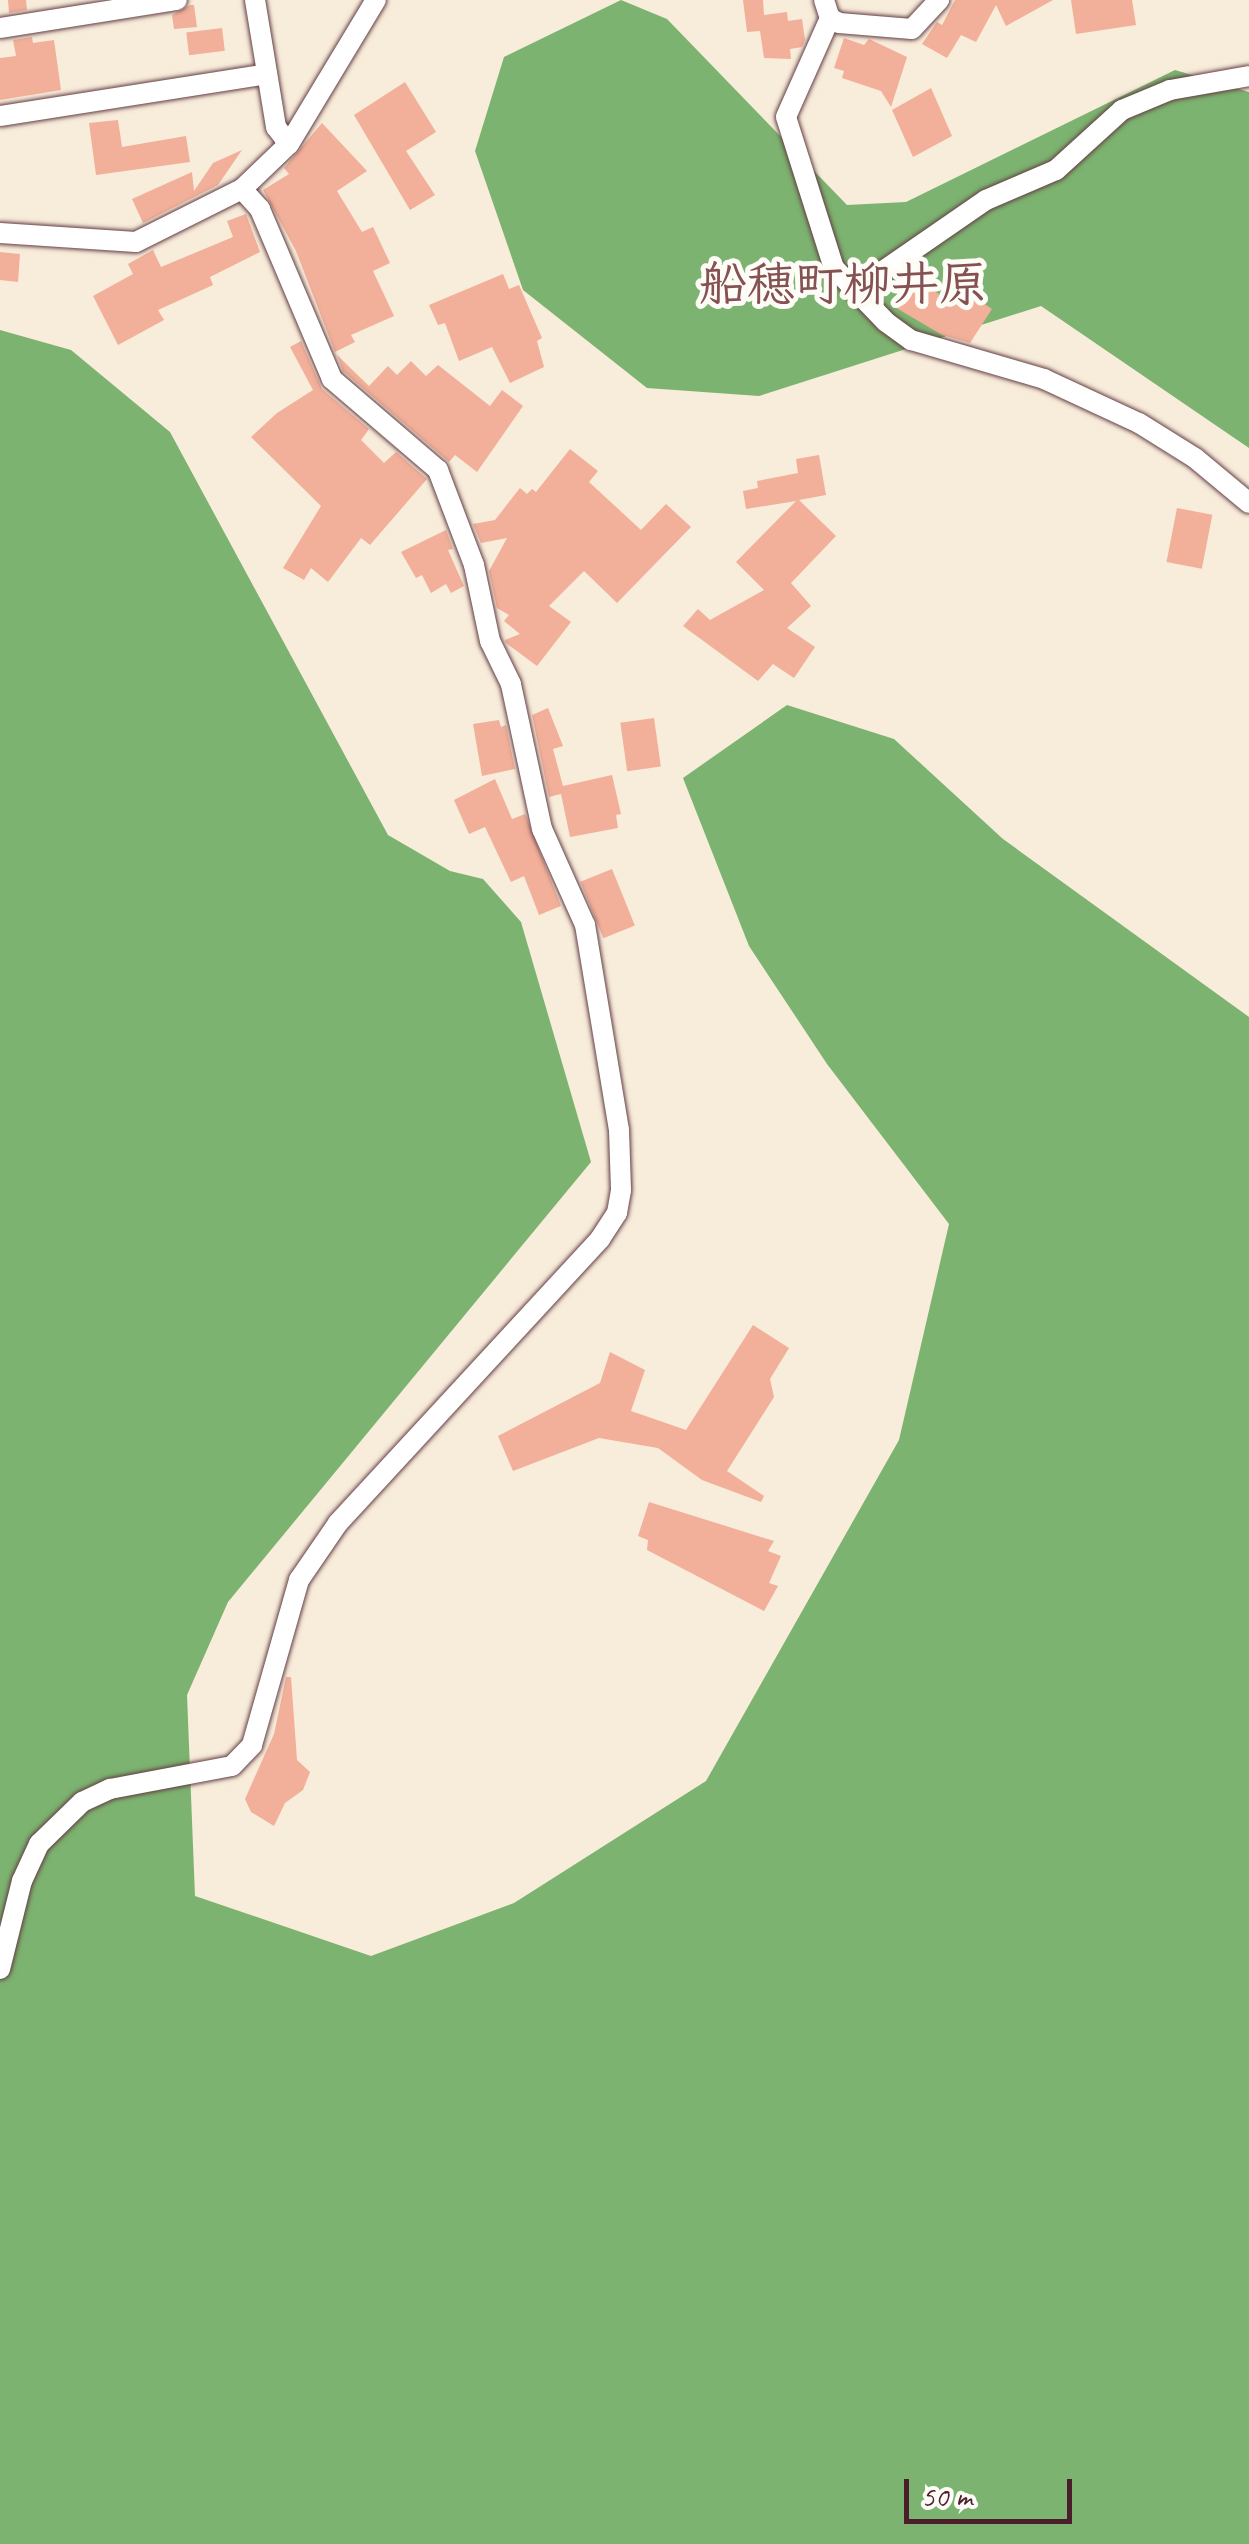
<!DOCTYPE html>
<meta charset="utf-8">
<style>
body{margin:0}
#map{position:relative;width:1249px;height:2544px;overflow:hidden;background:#f8ecda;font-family:Caveat,"Klee One",sans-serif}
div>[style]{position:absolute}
.forest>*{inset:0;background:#7cb370}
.building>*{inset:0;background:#f2af99;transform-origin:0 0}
.roads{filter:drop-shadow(0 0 2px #643e45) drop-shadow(0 0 2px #643e45)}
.street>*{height:20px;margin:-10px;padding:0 10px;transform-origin:10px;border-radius:10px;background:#fff}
span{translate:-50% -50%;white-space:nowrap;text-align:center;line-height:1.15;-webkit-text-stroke:10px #fdfcf7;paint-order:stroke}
.quarter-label{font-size:48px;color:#855152;font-weight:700}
.scale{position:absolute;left:904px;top:2479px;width:168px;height:45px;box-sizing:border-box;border:5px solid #4a1f2b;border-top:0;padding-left:12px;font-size:30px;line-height:35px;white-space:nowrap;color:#4a1f2b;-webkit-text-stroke:8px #fdfcf7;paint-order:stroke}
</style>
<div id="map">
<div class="forest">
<i style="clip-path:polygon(621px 0,667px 19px,847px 205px,906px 202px,1175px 70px,1249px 92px,1249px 448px,1041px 306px,759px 396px,647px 388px,523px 290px,475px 151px,504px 57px)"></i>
<i style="clip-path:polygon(0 330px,71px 350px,170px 432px,388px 835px,450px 871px,483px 879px,521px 922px,591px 1162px,228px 1602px,187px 1695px,195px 1896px,371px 1956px,514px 1903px,706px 1781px,899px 1440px,949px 1224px,827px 1064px,749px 946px,683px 778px,787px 705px,894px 739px,1003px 839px,1249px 1017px,1249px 2544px,0 2544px)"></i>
</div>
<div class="building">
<i style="clip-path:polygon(8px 0,26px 0,27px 10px,9px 13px)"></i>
<i style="clip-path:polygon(743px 0,763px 0,764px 15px,787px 12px,788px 21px,802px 19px,805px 40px,802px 47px,790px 49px,791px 59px,764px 58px,760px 31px,747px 32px)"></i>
<i style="clip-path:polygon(955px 0,1053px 0,1006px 26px,996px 5px,976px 42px,961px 35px,947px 58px,922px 44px,937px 22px,942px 25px)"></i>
<i style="clip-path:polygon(1071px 0,1132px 0,1136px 25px,1076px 34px)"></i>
<i style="clip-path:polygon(190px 5px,194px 5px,197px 27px,174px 29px,172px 15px)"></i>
<i style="left:222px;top:28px;width:23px;height:36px;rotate:83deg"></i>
<i style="clip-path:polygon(32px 37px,33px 43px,54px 40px,61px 90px,0 100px,0 58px,16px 56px,13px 40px)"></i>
<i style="clip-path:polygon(844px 38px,864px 45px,869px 39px,907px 57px,891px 107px,881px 91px,842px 78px,844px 71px,834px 68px)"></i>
<i style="clip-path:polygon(405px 82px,436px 132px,406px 151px,435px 195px,410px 210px,354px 115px)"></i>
<i style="clip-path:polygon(931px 88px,952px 136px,913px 157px,892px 110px)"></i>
<i style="clip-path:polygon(118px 120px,122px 147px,186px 136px,190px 162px,96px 175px,89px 123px)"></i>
<i style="clip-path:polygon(322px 123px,367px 171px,337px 191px,362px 232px,373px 227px,390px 263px,373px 271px,394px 316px,351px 335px,355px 342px,335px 352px,296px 251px,263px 190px,289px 174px,284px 168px)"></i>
<i style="clip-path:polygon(242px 150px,218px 185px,143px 223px,132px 199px,192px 172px,194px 191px,213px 163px)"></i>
<i style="clip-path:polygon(246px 214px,260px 252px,210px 277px,213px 285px,158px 310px,164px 320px,118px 345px,93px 296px,133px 274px,128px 264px,153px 250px,161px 267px,233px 237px,227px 221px)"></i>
<i style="clip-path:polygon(0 252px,20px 254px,18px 282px,0 280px)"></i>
<i style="clip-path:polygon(503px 274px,509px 289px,519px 285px,542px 338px,537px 341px,544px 367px,510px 383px,492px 347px,459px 361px,445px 323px,438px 325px,429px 305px)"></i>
<i style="clip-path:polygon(913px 277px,948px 300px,958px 286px,992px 309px,970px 343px,942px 335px,893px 306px)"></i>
<i style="clip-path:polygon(301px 341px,322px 389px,369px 429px,361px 440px,384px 463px,396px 452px,427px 479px,370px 545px,361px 538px,328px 582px,311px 568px,304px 580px,283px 568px,321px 506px,251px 437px,277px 413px,313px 390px,290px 347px)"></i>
<i style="clip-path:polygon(337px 355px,369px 386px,388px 366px,397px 375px,411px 361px,426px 376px,438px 365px,490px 406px,502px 390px,523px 406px,477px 472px,455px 455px,449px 462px,343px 371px)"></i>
<i style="clip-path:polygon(570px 449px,598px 471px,589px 482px,641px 530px,666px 504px,691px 527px,617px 603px,584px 571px,549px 606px,571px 622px,537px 666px,506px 643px,505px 640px,520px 634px,504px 621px,509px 615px,497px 608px,489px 571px,507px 538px,481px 543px,473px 524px,495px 520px,520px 488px,527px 494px,532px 489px,536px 492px)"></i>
<i style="clip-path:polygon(819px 455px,826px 495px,799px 500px,836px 536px,791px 583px,811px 606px,787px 628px,815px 647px,794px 678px,773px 664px,758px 681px,683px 626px,698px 609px,710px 620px,764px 590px,736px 562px,796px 501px,746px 509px,743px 491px,758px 488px,757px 481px,798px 473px,796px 459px)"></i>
<i style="left:1177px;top:508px;width:36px;height:55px;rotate:11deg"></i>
<i style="clip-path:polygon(446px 530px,453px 549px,448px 550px,464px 586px,451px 593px,446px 584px,431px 593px,422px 575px,416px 578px,401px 552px)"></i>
<i style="clip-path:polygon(548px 708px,563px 746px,553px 749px,563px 786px,612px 775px,621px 814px,616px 815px,618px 828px,570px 837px,561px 794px,549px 797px,532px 715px)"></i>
<i style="left:654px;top:718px;width:49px;height:34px;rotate:82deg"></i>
<i style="clip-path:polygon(499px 720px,501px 727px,506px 725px,515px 769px,482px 776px,473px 724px)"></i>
<i style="clip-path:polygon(495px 779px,512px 819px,525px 814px,561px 906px,539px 915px,524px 876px,511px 882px,485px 827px,469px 834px,454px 800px)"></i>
<i style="left:612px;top:869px;width:61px;height:34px;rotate:68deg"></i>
<i style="clip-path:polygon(753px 1325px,789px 1348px,770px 1379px,774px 1397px,727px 1471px,764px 1496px,761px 1502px,702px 1480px,658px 1448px,599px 1438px,513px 1471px,498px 1436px,600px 1383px,610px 1352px,645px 1370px,631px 1411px,686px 1430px)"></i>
<i style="clip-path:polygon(649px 1502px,774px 1541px,768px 1551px,781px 1556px,769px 1583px,778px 1586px,764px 1611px,647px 1550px,648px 1540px,638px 1536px)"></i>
<i style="clip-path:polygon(286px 1677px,291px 1677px,297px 1760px,310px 1772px,303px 1790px,285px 1803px,274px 1826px,251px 1812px,245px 1799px,274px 1734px)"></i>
</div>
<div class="roads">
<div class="street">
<i style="left:255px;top:0;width:129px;rotate:80.6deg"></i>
<i style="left:276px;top:127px;width:21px;rotate:53deg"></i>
<i style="left:824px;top:0;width:19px;rotate:72deg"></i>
<i style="left:830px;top:18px;width:10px;rotate:29deg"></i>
<i style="left:839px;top:23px;width:73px;rotate:4.7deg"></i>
<i style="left:912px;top:29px;width:40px;rotate:-47deg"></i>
<i style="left:830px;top:18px;width:108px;rotate:114deg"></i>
<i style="left:786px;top:117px;width:158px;rotate:72.4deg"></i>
<i style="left:834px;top:268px;width:75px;rotate:46.1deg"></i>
<i style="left:886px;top:322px;width:31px;rotate:36deg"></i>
<i style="left:911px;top:340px;width:139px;rotate:16.3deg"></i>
<i style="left:1044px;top:379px;width:105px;rotate:24.9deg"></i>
<i style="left:1139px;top:423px;width:66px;rotate:32deg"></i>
<i style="left:1195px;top:458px;width:70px;rotate:39.8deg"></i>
<i style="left:0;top:28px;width:179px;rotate:-9deg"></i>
<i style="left:0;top:116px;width:270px;rotate:-8.9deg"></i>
<i style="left:0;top:233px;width:136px;rotate:3.8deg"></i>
<i style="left:136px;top:242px;width:119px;rotate:-26.6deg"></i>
<i style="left:242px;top:189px;width:65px;rotate:-43.8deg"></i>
<i style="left:289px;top:144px;width:168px;rotate:-58.9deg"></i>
<i style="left:860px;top:295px;width:33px;rotate:-46deg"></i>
<i style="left:883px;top:271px;width:125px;rotate:-34.6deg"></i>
<i style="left:986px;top:200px;width:76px;rotate:-23.2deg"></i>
<i style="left:1056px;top:170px;width:89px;rotate:-42.3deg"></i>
<i style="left:1122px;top:110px;width:52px;rotate:-22.6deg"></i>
<i style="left:1170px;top:90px;width:80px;rotate:-10deg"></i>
<i style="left:0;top:1969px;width:91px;rotate:-76deg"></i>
<i style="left:22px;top:1881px;width:41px;rotate:-65.3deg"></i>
<i style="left:39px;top:1844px;width:60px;rotate:-44.3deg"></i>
<i style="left:82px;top:1802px;width:31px;rotate:-25deg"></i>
<i style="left:110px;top:1789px;width:124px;rotate:-10.7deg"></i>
<i style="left:232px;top:1766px;width:29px;rotate:-46deg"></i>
<i style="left:252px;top:1745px;width:172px;rotate:-74.1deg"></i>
<i style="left:299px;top:1580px;width:69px;rotate:-55.6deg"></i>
<i style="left:338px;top:1523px;width:386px;rotate:-47.3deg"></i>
<i style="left:600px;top:1239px;width:31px;rotate:-57deg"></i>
<i style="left:617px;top:1213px;width:23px;rotate:-80deg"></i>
<i style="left:621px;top:1190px;width:60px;rotate:-91.9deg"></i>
<i style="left:619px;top:1130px;width:208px;rotate:-99.4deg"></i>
<i style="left:585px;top:925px;width:105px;rotate:-114.1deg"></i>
<i style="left:542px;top:829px;width:148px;rotate:-102.1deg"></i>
<i style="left:511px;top:684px;width:48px;rotate:-116deg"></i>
<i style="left:490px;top:641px;width:78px;rotate:-101.9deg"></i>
<i style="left:474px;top:565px;width:102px;rotate:-110.8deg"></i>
<i style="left:438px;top:470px;width:140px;rotate:-139.4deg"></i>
<i style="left:332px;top:379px;width:185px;rotate:-113deg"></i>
<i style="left:260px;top:209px;width:27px;rotate:-132deg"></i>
</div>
</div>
<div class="quarter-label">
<span style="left:843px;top:285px">船穂町柳井原</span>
</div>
<div class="scale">50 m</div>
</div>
